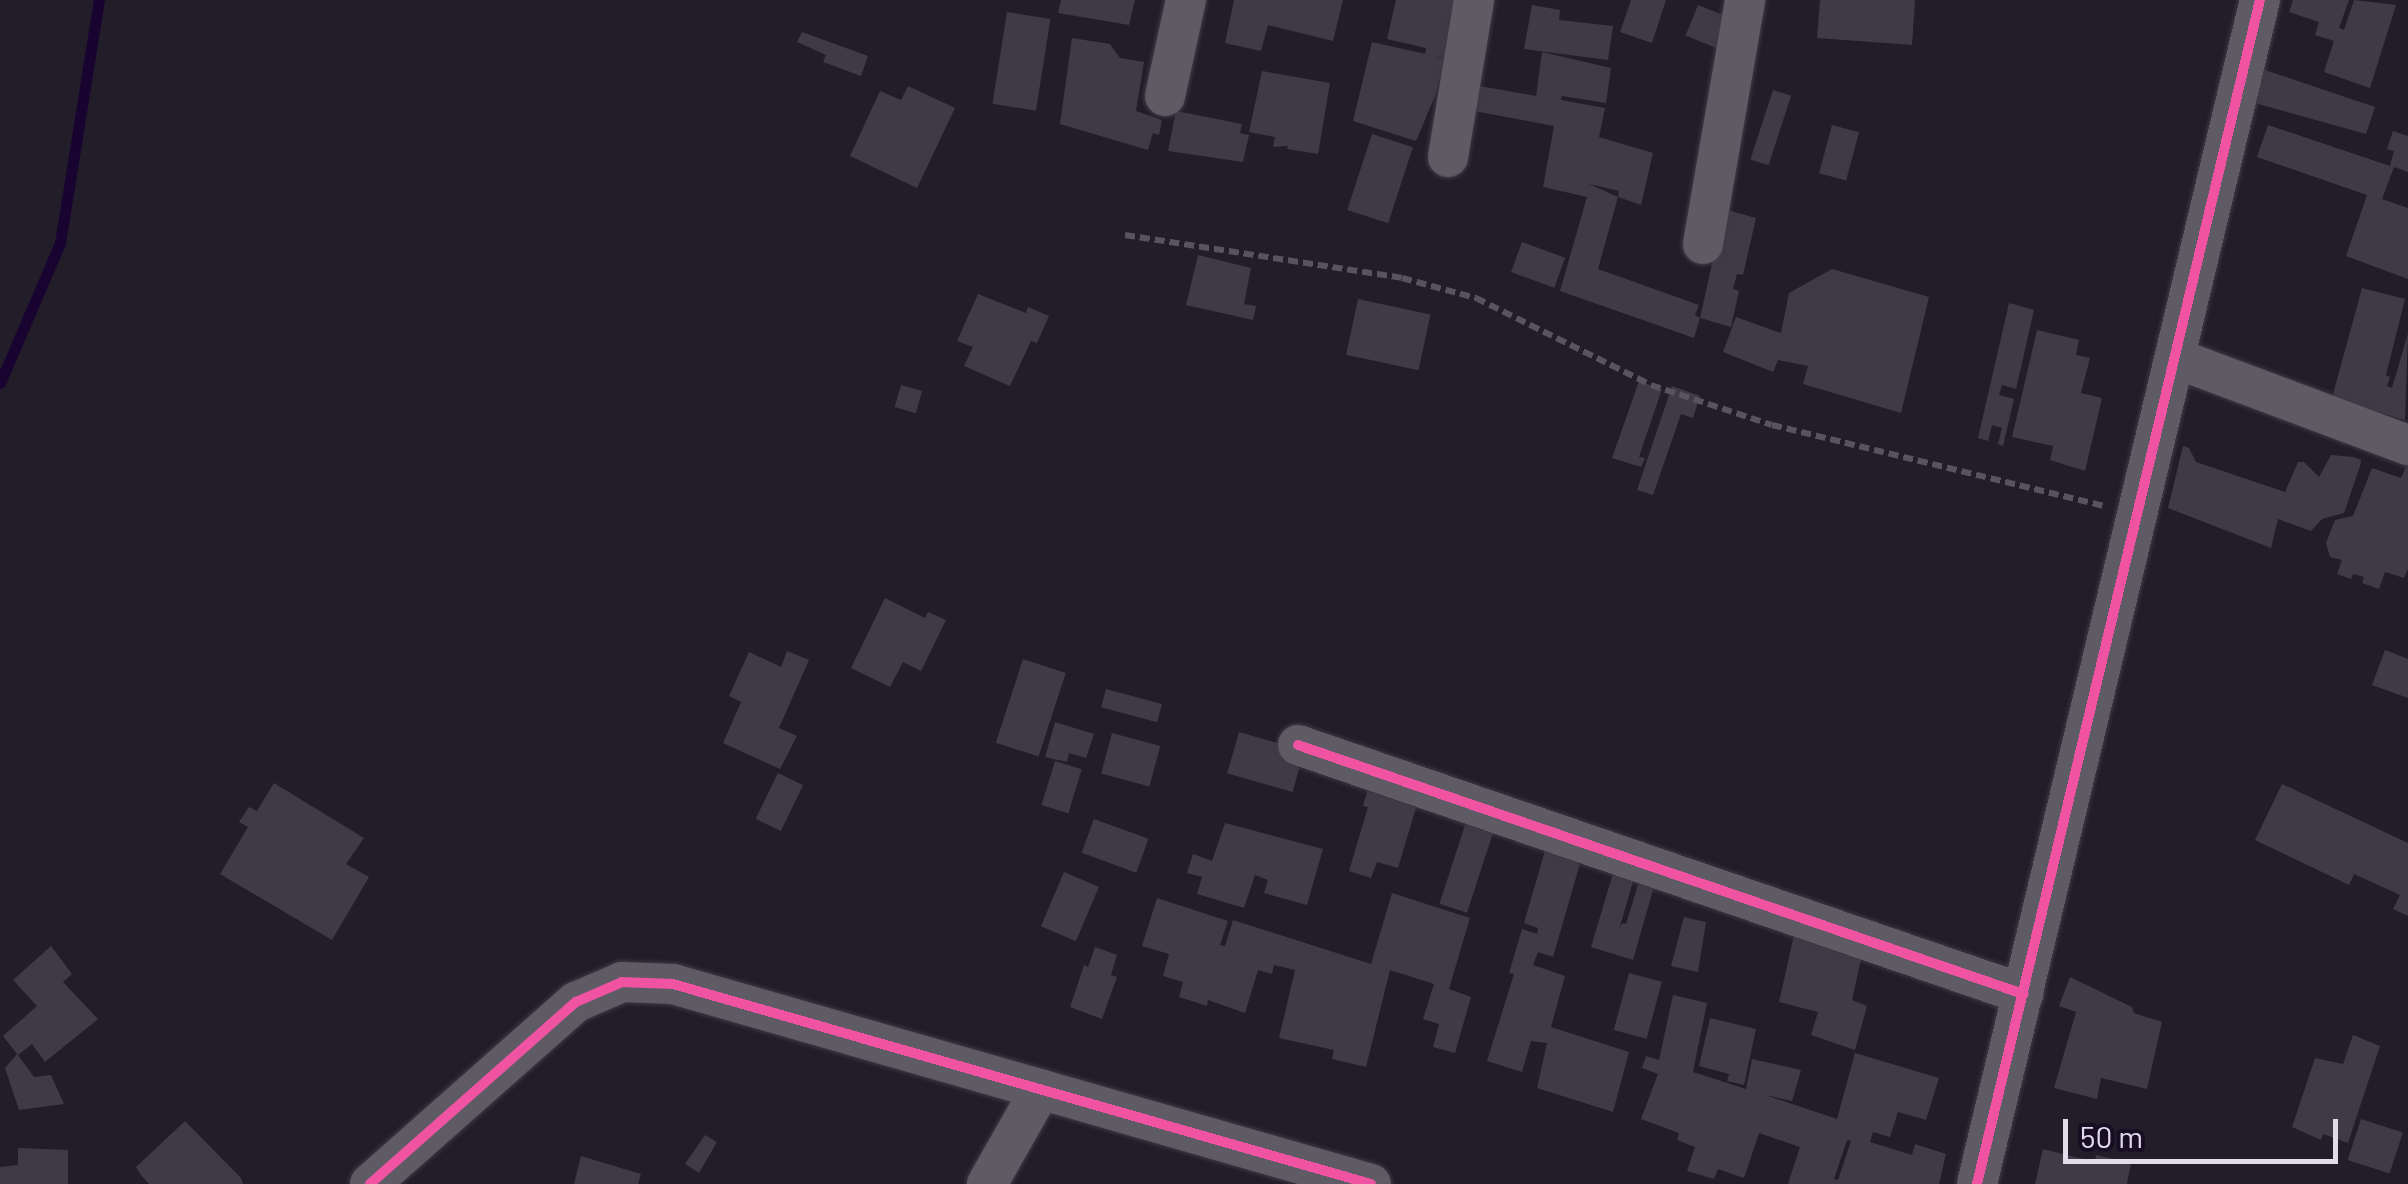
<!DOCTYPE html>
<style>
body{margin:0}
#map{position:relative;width:2408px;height:1184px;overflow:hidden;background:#211d29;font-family:Barlow,sans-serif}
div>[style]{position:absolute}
.stream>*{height:11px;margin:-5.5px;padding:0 5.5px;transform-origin:5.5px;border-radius:5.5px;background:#190331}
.building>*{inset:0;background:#3f3b46;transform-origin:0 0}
.path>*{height:6px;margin-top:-3px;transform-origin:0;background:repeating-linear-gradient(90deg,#58545f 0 10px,transparent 0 15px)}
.roads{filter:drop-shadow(0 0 2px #3e3a45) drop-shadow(0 0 2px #3e3a45)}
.minor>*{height:40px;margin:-20px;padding:0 20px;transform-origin:20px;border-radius:20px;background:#5f5b65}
.cycleway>*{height:10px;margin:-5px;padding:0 5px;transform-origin:5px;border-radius:5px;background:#f153a3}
span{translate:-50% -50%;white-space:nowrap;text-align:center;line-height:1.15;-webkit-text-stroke:8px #170e24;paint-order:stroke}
.scale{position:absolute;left:2063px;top:1119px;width:275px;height:45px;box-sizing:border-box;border:5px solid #e1dbec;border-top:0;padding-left:12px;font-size:30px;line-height:35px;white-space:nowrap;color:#e1dbec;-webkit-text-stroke:8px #170e24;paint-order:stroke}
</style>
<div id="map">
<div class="stream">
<i style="left:0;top:383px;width:152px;rotate:-66.8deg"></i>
<i style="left:60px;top:243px;width:246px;rotate:-80.9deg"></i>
</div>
<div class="building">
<i style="clip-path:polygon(1061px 0,1135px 0,1129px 25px,1058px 13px)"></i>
<i style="clip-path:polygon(1234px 0,1343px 0,1333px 41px,1268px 25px,1261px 51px,1225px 43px)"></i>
<i style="clip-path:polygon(1396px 0,1454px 0,1444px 58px,1433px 56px,1445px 59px,1435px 96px,1416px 141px,1353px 121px,1372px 42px,1430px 55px,1425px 54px,1426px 48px,1387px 39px)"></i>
<i style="clip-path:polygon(1631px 0,1666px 0,1652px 43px,1620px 32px)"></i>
<i style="clip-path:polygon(1820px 0,1915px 0,1912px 45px,1817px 38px)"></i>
<i style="clip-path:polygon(2293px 0,2349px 0,2339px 28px,2344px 30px,2354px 0,2396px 5px,2370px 88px,2324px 72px,2334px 41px,2315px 35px,2319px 22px,2289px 12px)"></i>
<i style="clip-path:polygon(1532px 5px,1560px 10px,1559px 20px,1613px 26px,1608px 60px,1524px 49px)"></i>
<i style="left:1698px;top:5px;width:37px;height:33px;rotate:22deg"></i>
<i style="left:1007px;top:12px;width:44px;height:93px;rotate:9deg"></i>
<i style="clip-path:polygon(802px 32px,868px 56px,861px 76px,823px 62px,826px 55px,797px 42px)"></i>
<i style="clip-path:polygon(1072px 38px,1110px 44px,1120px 58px,1144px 62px,1136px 111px,1162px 120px,1159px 135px,1153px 133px,1148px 150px,1060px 124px)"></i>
<i style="clip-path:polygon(1542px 52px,1611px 68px,1606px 103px,1562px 96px,1561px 100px,1605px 108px,1599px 137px,1653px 153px,1641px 205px,1618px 197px,1619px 191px,1589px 184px,1618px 197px,1598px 269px,1699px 305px,1695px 315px,1700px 318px,1724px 209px,1756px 218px,1743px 275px,1737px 274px,1733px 289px,1739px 291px,1731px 327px,1700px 318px,1694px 338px,1560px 291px,1587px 197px,1543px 187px,1554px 126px,1469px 110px,1474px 85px,1536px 96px)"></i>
<i style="clip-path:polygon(2262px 69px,2375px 107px,2366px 134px,2255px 103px)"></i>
<i style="clip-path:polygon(1262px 71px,1330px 83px,1318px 154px,1287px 149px,1288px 146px,1273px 147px,1275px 137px,1249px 132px)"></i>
<i style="clip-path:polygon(908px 86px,955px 108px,917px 188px,850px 156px,880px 91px,901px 100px)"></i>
<i style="left:1773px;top:90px;width:19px;height:73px;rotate:18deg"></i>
<i style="clip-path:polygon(1176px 111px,1242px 124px,1240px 133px,1249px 135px,1243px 162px,1168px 151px)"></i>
<i style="left:1832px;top:125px;width:28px;height:50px;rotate:15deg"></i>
<i style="clip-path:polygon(2268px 125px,2390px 166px,2394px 151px,2387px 149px,2393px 131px,2408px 136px,2408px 172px,2394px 167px,2382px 199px,2408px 208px,2408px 279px,2346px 256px,2367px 195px,2257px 157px)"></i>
<i style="left:1372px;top:134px;width:43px;height:80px;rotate:18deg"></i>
<i style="left:1522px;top:242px;width:46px;height:32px;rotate:20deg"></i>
<i style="clip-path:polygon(1198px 255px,1251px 268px,1244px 304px,1256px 306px,1253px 320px,1186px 305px)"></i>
<i style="clip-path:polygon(1832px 269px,1929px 297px,1901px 413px,1803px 384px,1808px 366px,1778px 360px,1773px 372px,1723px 352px,1736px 317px,1781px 333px,1789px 293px)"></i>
<i style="clip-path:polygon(2362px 288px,2405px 299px,2386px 375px,2390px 377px,2387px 386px,2392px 388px,2408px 333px,2405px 420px,2332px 398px)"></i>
<i style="clip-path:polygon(978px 294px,1026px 313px,1028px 307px,1049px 316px,1037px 343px,1031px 341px,1010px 386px,964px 366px,973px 347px,957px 341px)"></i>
<i style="left:1358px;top:299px;width:74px;height:57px;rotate:12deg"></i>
<i style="clip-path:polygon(2009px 303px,2034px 310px,2016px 389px,2002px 385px,1999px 395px,2014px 399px,2003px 446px,1998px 444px,2002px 428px,1992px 425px,1988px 441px,1978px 438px)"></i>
<i style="clip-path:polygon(2037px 330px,2079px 340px,2076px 355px,2090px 358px,2081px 393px,2102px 398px,2085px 471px,2050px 460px,2053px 446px,2012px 437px)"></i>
<i style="clip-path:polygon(1639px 381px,1662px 389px,1639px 457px,1645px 458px,1641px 467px,1612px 458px)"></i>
<i style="left:901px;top:385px;width:22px;height:23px;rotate:16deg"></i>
<i style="clip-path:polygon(1672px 386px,1700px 396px,1693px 418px,1681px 414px,1653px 495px,1637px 490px)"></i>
<i style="clip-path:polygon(2183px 446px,2189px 448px,2196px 462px,2285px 492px,2298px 462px,2304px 462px,2319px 477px,2331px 455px,2354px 457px,2361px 460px,2360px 466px,2344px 513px,2322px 519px,2311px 531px,2278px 519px,2271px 548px,2168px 508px)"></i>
<i style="clip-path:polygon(2408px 462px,2408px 569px,2404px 578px,2385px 572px,2379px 589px,2362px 583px,2364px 577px,2353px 574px,2351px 579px,2337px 574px,2342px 560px,2330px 557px,2326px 543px,2335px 520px,2353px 516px,2372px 468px,2401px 478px)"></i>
<i style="clip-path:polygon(885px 598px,925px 618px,928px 612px,946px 620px,921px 671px,903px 662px,890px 687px,851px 668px)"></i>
<i style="clip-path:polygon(2385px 650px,2408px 659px,2408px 698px,2372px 685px)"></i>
<i style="clip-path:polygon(787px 651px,809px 660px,779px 728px,797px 736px,780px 769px,723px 743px,741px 702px,729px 696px,749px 652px,781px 667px)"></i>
<i style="left:1023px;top:659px;width:45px;height:88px;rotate:18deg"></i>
<i style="left:1106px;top:689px;width:58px;height:19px;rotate:15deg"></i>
<i style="clip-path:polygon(1055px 722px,1094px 734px,1086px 758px,1069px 753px,1067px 762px,1045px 757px)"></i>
<i style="left:1239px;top:732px;width:68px;height:43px;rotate:16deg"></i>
<i style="left:1112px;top:733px;width:50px;height:42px;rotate:15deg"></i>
<i style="left:1055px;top:761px;width:28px;height:46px;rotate:17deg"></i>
<i style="left:778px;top:773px;width:28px;height:51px;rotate:26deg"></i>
<i style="clip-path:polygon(1371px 778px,1421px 791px,1398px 868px,1377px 862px,1371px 878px,1349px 871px,1368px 807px,1363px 806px)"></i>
<i style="clip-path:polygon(274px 783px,364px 838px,346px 864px,369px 877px,332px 940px,220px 874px,248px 827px,239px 822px,249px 807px,257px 811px)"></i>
<i style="clip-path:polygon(2282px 784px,2408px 843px,2408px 916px,2393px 909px,2400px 895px,2354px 874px,2349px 885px,2255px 840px)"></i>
<i style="left:1094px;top:819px;width:58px;height:36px;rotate:20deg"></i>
<i style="left:1466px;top:822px;width:29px;height:86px;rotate:18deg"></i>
<i style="clip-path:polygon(1225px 823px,1323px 849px,1307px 905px,1264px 893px,1268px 880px,1255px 875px,1244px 908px,1197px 894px,1202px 877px,1187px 873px,1193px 854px,1212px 861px)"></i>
<i style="clip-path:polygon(1549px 837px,1584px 850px,1553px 957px,1538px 952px,1533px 965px,1565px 976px,1551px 1027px,1629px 1052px,1613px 1112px,1537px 1088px,1547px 1043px,1531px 1041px,1522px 1072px,1487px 1061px,1514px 974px,1509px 973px,1522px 929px,1537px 934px,1538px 928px,1524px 923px)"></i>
<i style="clip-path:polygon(1617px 860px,1637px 867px,1619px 930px,1622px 923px,1626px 924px,1640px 878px,1655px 883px,1633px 960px,1591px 947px)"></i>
<i style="left:1064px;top:872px;width:38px;height:59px;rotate:23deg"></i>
<i style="clip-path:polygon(1392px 893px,1470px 918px,1449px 989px,1471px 997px,1455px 1053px,1433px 1047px,1439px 1024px,1423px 1019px,1434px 984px,1390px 970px,1366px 1067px,1332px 1059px,1334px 1050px,1279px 1038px,1295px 970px,1274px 965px,1272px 974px,1258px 970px,1245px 1013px,1208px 1000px,1207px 1006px,1179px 997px,1183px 982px,1163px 976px,1169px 954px,1142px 946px,1157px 898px,1228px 921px,1220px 945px,1225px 946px,1233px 920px,1371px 964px)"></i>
<i style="clip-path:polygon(1684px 917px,1706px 922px,1698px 972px,1671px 966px)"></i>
<i style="clip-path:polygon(1794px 935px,1865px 941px,1852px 1000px,1867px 1006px,1855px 1050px,1811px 1035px,1818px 1012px,1779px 1002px)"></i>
<i style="clip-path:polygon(51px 946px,72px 974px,63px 982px,98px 1019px,45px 1062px,32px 1044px,18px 1055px,34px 1077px,51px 1075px,64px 1104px,19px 1110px,5px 1068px,17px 1054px,3px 1036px,37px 1006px,13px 980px)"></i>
<i style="clip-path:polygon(1095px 947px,1117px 955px,1111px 975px,1117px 977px,1102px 1019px,1070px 1007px,1084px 965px,1088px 967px)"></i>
<i style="left:1629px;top:973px;width:34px;height:59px;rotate:15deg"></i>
<i style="clip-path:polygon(2070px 977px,2132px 1007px,2134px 1013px,2162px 1022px,2147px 1089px,2101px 1078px,2097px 1099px,2054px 1088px,2076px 1012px,2059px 1006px)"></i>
<i style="clip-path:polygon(evenodd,1673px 995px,1707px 1003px,1693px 1072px,1746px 1089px,1752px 1059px,1801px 1070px,1792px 1101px,1765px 1095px,1837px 1119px,1855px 1053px,1939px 1078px,1926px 1120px,1898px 1112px,1890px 1137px,1873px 1132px,1870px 1142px,1912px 1155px,1915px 1144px,1946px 1154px,1939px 1184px,1788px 1184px,1800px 1147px,1759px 1133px,1744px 1178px,1718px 1169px,1714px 1179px,1687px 1171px,1695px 1147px,1677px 1140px,1679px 1133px,1641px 1119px,1658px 1074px,1642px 1068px,1646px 1056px,1659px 1060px,1673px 995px,1847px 1140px,1851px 1141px,1838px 1180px,1834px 1179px,1847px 1140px)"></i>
<i style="clip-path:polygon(1710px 1018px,1756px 1029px,1744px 1085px,1727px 1081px,1729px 1074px,1699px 1066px)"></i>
<i style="clip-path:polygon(2353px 1035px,2380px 1046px,2348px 1143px,2323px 1134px,2321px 1140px,2292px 1127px,2315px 1058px,2343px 1064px)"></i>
<i style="left:2361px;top:1119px;width:44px;height:43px;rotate:18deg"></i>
<i style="clip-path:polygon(185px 1121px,241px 1178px,243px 1184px,149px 1184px,141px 1175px,136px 1167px)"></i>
<i style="clip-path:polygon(705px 1135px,717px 1142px,699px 1173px,685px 1164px)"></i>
<i style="clip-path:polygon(18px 1148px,68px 1150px,68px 1184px,0 1184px,0 1167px,18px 1165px)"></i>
<i style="clip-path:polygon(2043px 1149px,2095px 1162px,2096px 1155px,2131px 1163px,2127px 1184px,2035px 1184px)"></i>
<i style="clip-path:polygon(581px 1156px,641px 1174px,638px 1184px,574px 1184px)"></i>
</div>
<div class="path">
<i style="left:1125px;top:235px;width:280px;rotate:8.8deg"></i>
<i style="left:1402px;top:278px;width:77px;rotate:15.1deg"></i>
<i style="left:1476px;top:298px;width:195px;rotate:26.4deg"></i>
<i style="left:1651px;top:385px;width:127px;rotate:18.3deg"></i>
<i style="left:1772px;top:425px;width:343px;rotate:13.7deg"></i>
</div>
<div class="roads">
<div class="minor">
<i style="left:1165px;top:96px;width:98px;rotate:-77.7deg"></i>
<i style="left:1448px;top:157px;width:159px;rotate:-80.6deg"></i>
<i style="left:1703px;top:244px;width:248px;rotate:-80.2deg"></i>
<i style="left:2178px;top:359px;width:246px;rotate:20.5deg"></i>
<i style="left:1298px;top:745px;width:767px;rotate:18.95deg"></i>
<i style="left:370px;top:1184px;width:275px;rotate:-41.5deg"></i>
<i style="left:576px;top:1002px;width:50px;rotate:-23.5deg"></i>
<i style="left:622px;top:982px;width:51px;rotate:2.2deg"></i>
<i style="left:673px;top:984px;width:726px;rotate:15.99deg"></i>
<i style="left:987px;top:1184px;width:109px;rotate:-60.4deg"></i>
<i style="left:1977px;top:1184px;width:1217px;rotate:-76.56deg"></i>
</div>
</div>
<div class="cycleway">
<i style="left:1298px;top:745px;width:767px;rotate:18.95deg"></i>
<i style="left:370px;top:1184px;width:275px;rotate:-41.5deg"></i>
<i style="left:576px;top:1002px;width:50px;rotate:-23.5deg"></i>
<i style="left:622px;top:982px;width:51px;rotate:2.2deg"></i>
<i style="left:673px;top:984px;width:726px;rotate:15.99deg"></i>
<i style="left:1977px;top:1184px;width:1217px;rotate:-76.56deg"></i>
</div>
<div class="scale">50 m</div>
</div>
